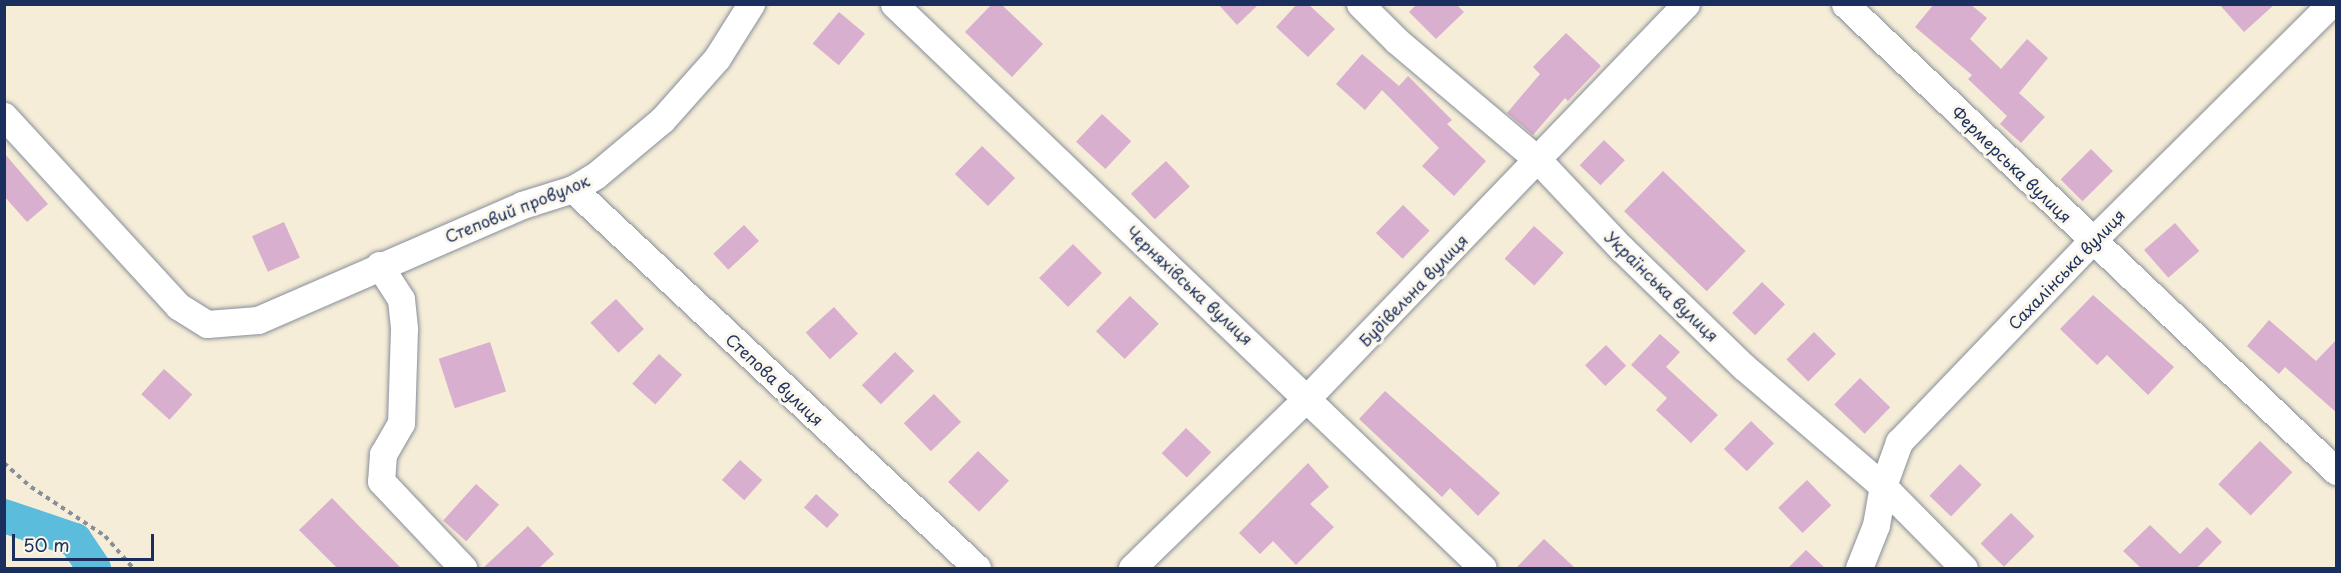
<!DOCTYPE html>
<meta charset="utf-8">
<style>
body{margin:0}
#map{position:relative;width:2341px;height:573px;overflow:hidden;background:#f5edd7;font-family:"Playpen Sans",sans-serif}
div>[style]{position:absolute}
.river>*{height:34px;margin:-17px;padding:0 17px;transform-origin:17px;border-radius:17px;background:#5cbcdb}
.building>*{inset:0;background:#d9afcf;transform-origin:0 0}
.path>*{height:4px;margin-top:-2px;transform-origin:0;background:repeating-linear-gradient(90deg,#888e9a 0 4.5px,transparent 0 9px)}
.roads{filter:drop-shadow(0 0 2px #888e9a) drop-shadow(0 0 2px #888e9a)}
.minor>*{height:27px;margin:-13.5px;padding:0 13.5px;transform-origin:13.5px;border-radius:13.5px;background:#fff}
span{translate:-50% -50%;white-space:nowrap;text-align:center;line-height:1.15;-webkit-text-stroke:6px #fbf7ec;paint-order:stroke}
.street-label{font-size:16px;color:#1b2f5e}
.frame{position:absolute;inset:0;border:6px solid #1b2f5e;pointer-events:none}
.scale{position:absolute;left:12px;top:534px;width:142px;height:27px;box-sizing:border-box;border:3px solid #1b2f5e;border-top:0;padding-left:8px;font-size:18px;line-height:21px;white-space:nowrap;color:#1b2f5e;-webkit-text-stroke:4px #fbf7ec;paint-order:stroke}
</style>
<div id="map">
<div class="river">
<i style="left:4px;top:516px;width:75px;rotate:18.7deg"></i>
<i style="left:75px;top:540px;width:34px;rotate:56deg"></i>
</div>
<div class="building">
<i style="clip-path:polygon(992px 4px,1001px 4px,1043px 44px,1012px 77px,965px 32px)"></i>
<i style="clip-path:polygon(1218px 4px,1259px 4px,1237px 25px)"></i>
<i style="clip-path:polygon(1297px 4px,1308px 4px,1335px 29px,1308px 57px,1276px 27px)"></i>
<i style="clip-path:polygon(1417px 4px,1456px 4px,1464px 12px,1436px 39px,1409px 12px)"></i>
<i style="clip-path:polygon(1934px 4px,1970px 4px,1987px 18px,1970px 39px,2001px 69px,2027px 39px,2048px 58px,2019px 93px,2045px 117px,2021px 143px,2000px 124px,2007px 116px,1968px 79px,1972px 75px,1915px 27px)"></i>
<i style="clip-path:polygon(2219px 4px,2275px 4px,2244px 32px)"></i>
<i style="left:839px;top:12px;width:34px;height:41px;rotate:40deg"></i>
<i style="clip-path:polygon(1566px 33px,1601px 66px,1568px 101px,1565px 98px,1533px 135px,1507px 113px,1540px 74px,1533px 67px)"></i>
<i style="clip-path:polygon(1362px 54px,1399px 86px,1408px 76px,1452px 120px,1447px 124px,1486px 161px,1454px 196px,1422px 166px,1439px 148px,1382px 90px,1365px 110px,1336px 84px)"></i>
<i style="left:1102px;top:114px;width:40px;height:38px;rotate:43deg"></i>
<i style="left:1604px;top:140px;width:29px;height:35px;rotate:44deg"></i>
<i style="left:982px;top:146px;width:46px;height:39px;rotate:44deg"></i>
<i style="left:2091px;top:149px;width:31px;height:43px;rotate:45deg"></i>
<i style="clip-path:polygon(4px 153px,48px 204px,27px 222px,4px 196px)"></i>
<i style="left:1166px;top:161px;width:35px;height:48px;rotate:47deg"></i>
<i style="left:1663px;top:171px;width:115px;height:56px;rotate:44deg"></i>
<i style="left:1403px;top:205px;width:37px;height:39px;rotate:44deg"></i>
<i style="left:284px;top:222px;width:39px;height:35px;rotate:66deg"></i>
<i style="left:2175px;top:223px;width:37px;height:41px;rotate:49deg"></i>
<i style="left:744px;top:225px;width:22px;height:42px;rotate:47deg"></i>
<i style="left:1534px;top:226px;width:40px;height:44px;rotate:42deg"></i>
<i style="left:1073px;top:244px;width:41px;height:48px;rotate:45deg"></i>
<i style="left:1762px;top:282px;width:32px;height:43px;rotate:44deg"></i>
<i style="clip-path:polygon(2093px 295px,2174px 367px,2148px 395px,2107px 355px,2097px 365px,2060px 329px)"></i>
<i style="left:1130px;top:296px;width:40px;height:49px;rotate:44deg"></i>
<i style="left:616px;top:299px;width:41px;height:35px;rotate:47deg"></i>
<i style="left:834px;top:307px;width:36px;height:38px;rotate:48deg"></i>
<i style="clip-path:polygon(2269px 320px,2316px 361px,2337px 339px,2337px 413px,2285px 367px,2279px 374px,2247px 346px)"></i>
<i style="left:1814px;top:332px;width:31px;height:39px;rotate:45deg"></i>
<i style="clip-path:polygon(1660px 334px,1680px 352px,1666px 367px,1718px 415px,1691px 443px,1656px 410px,1667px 398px,1631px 365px)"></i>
<i style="left:490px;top:342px;width:52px;height:54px;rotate:72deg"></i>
<i style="left:1606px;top:345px;width:29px;height:29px;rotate:46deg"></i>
<i style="left:895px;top:352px;width:27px;height:47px;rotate:45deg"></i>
<i style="left:659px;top:354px;width:31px;height:40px;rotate:42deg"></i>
<i style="left:164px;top:369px;width:38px;height:34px;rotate:42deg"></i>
<i style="left:1860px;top:378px;width:42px;height:37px;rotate:44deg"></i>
<i style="clip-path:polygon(1385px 391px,1500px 493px,1478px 516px,1450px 488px,1442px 497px,1359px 419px)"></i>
<i style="left:934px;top:394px;width:39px;height:42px;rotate:46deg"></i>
<i style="left:1751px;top:421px;width:32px;height:39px;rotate:44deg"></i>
<i style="left:1186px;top:428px;width:35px;height:35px;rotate:44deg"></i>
<i style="left:2260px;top:441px;width:45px;height:60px;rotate:44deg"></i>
<i style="left:978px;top:451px;width:43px;height:43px;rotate:44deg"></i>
<i style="left:740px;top:460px;width:30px;height:27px;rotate:42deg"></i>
<i style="clip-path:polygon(1308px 463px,1329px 487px,1310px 504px,1334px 527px,1296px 565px,1273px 541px,1260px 554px,1239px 533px)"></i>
<i style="left:1960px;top:464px;width:30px;height:44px;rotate:44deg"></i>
<i style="left:1807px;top:480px;width:35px;height:40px;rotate:46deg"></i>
<i style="left:476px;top:484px;width:31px;height:49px;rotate:42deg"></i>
<i style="left:816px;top:494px;width:31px;height:18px;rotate:42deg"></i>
<i style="clip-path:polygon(332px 498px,357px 524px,401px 568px,337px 568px,299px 530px)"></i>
<i style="left:2011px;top:513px;width:33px;height:43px;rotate:45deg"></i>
<i style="clip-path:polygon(2150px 525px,2180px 554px,2207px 527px,2222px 542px,2197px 568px,2141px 568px,2123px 551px)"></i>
<i style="clip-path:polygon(528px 526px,554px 554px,539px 568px,483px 568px)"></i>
<i style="clip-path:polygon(1544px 539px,1575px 568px,1516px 568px)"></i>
<i style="clip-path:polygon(1806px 550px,1825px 568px,1788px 568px)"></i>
</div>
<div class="path">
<i style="left:4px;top:463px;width:36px;rotate:42deg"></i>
<i style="left:31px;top:487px;width:89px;rotate:33.5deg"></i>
<i style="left:105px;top:536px;width:43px;rotate:48.8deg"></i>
</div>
<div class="roads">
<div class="minor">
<i style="left:894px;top:4px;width:815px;rotate:43.76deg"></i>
<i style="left:1360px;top:4px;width:52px;rotate:45deg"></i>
<i style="left:1397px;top:41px;width:186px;rotate:40.2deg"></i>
<i style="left:1539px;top:161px;width:120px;rotate:46.7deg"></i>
<i style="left:1621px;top:248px;width:171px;rotate:44.1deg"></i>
<i style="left:1744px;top:367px;width:183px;rotate:40.6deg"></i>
<i style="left:1883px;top:486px;width:115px;rotate:45.4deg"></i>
<i style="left:1845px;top:4px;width:678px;rotate:43.56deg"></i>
<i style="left:4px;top:116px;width:258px;rotate:47.5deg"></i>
<i style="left:178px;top:306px;width:34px;rotate:32deg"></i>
<i style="left:207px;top:324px;width:51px;rotate:-4.5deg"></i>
<i style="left:258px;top:320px;width:288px;rotate:-23.5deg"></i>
<i style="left:522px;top:205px;width:53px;rotate:-17.4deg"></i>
<i style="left:573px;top:189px;width:26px;rotate:-31deg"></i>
<i style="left:595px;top:176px;width:87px;rotate:-39.9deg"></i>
<i style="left:662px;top:120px;width:83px;rotate:-48.4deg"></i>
<i style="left:717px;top:58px;width:64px;rotate:-57.8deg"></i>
<i style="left:573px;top:189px;width:554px;rotate:43.17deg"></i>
<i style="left:379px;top:265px;width:40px;rotate:57.1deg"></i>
<i style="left:401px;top:299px;width:30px;rotate:84deg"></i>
<i style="left:404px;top:329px;width:94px;rotate:91.8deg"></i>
<i style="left:401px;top:423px;width:36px;rotate:120deg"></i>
<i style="left:383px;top:454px;width:27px;rotate:94deg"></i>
<i style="left:381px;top:481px;width:120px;rotate:46.7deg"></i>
<i style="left:1132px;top:568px;width:245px;rotate:-44.2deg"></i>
<i style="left:1308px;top:397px;width:545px;rotate:-46.11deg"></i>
<i style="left:1859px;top:568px;width:46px;rotate:-68.4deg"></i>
<i style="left:1876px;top:525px;width:40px;rotate:-80deg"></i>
<i style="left:1883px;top:486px;width:47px;rotate:-70deg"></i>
<i style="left:1899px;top:442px;width:280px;rotate:-46.2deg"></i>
<i style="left:2093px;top:240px;width:335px;rotate:-44.8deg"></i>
</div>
</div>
<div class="street-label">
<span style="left:2012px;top:164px;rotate:44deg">Фермерська вулиця</span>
<span style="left:517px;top:208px;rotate:-22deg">Степовий провулок</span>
<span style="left:2066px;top:269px;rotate:-46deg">Сахалінська вулиця</span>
<span style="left:1190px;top:285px;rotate:43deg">Черняхівська вулиця</span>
<span style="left:1662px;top:286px;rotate:44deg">Українська вулиця</span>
<span style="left:1413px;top:290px;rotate:-46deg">Будівельна вулиця</span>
<span style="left:775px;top:379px;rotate:43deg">Степова вулиця</span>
</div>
<div class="frame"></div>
<div class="scale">50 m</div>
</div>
